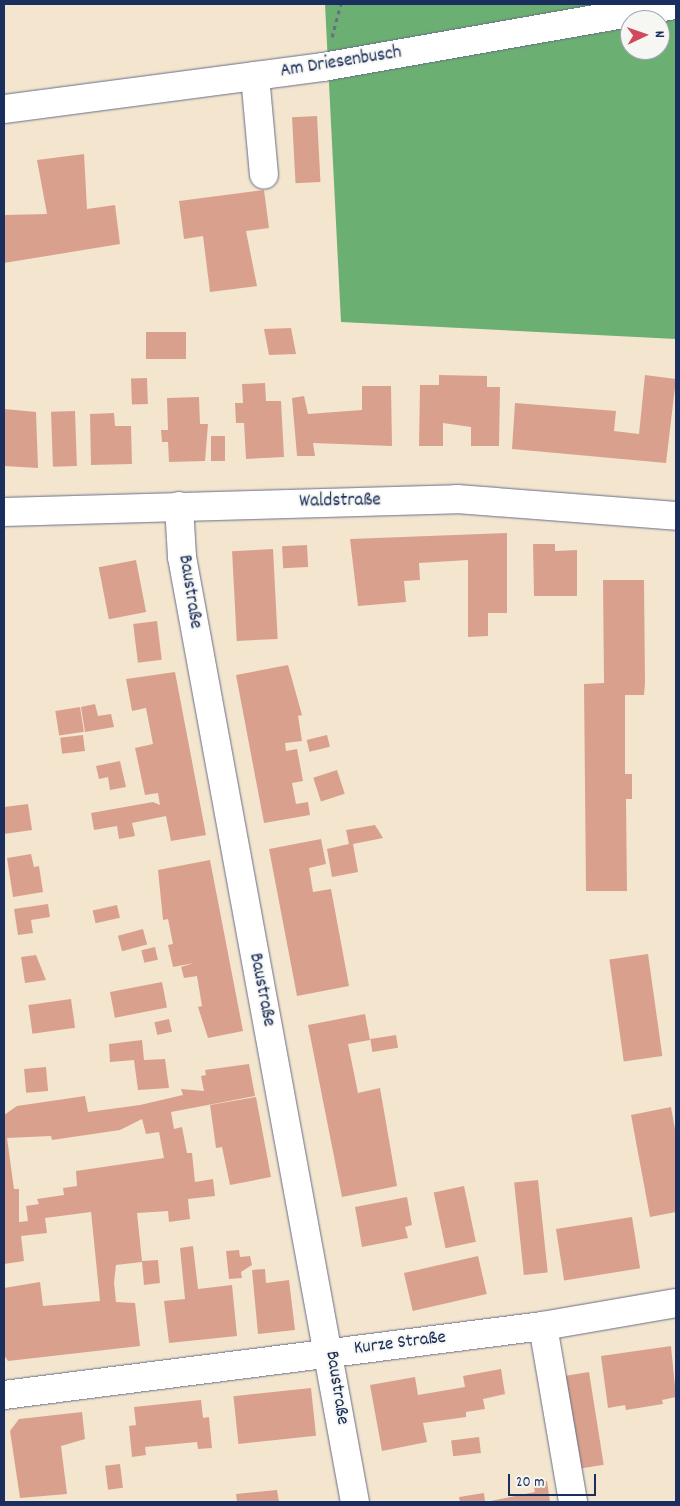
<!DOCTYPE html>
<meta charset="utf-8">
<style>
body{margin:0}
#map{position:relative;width:680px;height:1506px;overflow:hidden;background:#f4e5cf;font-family:Dekko,sans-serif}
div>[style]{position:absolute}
.forest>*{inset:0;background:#6caf72}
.building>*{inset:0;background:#d9a18d;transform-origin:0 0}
.path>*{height:3px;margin-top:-1.5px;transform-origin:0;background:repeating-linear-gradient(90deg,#676f86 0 4px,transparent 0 8px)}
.roads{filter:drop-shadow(0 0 1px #676f86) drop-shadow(0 0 1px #676f86)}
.minor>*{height:28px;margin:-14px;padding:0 14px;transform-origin:14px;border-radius:14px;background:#fff}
span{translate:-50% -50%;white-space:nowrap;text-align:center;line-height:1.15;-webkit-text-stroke:4px #f6f6f2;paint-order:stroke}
.street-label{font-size:19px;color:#1b2f5e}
.frame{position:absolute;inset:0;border:5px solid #1b2f5e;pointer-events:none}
.north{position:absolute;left:620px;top:10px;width:50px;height:50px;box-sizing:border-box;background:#f6f6f2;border:1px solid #9ea6b7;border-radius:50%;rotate:87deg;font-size:14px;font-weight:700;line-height:20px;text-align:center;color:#1b2f5e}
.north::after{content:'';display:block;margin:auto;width:18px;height:22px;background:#d1495b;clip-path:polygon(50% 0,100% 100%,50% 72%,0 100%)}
.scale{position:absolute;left:508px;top:1474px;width:88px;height:22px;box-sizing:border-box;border:2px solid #1b2f5e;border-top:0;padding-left:6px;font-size:15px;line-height:18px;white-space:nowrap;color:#1b2f5e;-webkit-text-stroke:4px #f6f6f2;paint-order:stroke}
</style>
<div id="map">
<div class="forest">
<i style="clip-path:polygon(evenodd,325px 4px,676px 4px,676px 339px,341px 322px,325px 4px,630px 20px,660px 20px,660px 50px,630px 50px,630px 20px)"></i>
</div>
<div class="building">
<i style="left:317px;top:116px;width:66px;height:25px;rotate:87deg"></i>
<i style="clip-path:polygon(84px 154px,87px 209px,115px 205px,120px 244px,4px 263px,4px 215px,47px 214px,37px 160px)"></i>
<i style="clip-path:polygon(264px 190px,269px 228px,246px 231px,257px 286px,210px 292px,203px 236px,184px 239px,179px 201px)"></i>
<i style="clip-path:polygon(291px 328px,296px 354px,269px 355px,264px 329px)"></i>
<i style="left:186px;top:332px;width:27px;height:40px;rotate:90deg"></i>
<i style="clip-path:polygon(439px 375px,487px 376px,487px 387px,500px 387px,499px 446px,471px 446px,471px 427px,443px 423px,443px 446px,419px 446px,420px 385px,439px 385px)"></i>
<i style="clip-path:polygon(645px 375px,676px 379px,666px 463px,512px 449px,515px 403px,616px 411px,614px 431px,639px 434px)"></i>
<i style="left:147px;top:378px;width:26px;height:16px;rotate:88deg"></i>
<i style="clip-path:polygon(265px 383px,266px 401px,281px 401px,284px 457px,246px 459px,244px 423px,236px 423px,235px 403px,243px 403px,242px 384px)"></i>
<i style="clip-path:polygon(362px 386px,391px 386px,392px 446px,313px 443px,315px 456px,297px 456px,292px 398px,304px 396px,308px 414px,362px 410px)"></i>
<i style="clip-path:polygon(199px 397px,200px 424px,208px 424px,205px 461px,169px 462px,168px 442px,162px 442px,161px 430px,168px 430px,167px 398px)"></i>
<i style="clip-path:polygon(4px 409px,36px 412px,38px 468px,4px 466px)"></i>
<i style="left:75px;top:411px;width:55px;height:24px;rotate:88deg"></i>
<i style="clip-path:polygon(114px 413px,115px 426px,131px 426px,132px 464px,91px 465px,90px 414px)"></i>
<i style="left:211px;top:436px;width:14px;height:25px"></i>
<i style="clip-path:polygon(507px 533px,507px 613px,488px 613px,488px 636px,468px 637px,468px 560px,419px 563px,420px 580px,404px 581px,406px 602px,358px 606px,350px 539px)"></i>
<i style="clip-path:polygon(533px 544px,555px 544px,555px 551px,577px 550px,577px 596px,534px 596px)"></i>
<i style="left:307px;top:545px;width:22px;height:25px;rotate:87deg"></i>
<i style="left:273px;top:549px;width:90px;height:41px;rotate:87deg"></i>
<i style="left:136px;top:560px;width:53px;height:38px;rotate:79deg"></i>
<i style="clip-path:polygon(603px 580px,644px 580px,645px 683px,644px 695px,625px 695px,625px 774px,632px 774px,632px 799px,626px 799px,627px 891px,586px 891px,584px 684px,604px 683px)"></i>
<i style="left:157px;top:621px;width:39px;height:24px;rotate:83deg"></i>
<i style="clip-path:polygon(288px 665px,302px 715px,298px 716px,302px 741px,285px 743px,286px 751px,297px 749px,303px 781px,292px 783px,296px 804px,308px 802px,310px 815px,264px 823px,236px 675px)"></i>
<i style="clip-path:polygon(175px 672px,206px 835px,171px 841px,166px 816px,132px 823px,135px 836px,119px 839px,117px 826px,94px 830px,91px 813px,153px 802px,160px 805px,158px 793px,145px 795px,135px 748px,153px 744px,146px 708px,132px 711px,126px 679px)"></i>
<i style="clip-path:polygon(95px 704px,98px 716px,111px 714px,114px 727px,85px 732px,81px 707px)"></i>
<i style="left:80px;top:707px;width:25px;height:25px;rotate:81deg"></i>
<i style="left:83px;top:735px;width:16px;height:23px;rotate:83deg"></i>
<i style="left:327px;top:735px;width:12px;height:21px;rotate:76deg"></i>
<i style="clip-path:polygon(120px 761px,126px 787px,110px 790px,108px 777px,99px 779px,96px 766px)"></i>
<i style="left:337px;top:770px;width:25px;height:25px;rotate:72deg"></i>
<i style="clip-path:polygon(28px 804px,32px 830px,4px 834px,4px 807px)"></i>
<i style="clip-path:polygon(375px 825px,383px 838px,353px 844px,358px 872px,332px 877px,327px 849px,349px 844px,346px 830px)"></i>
<i style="clip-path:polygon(321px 839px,326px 864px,309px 868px,313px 892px,331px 889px,349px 986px,297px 996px,269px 849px)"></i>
<i style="clip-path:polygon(31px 854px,34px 867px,39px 866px,43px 892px,13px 897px,7px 858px)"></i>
<i style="clip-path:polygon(210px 860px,243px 1031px,208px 1038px,198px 1007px,202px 1006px,197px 976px,184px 978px,181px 967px,194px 963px,173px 967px,168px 945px,173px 944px,168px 919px,163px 920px,158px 870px)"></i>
<i style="clip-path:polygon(48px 904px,50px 917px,31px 920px,33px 933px,18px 935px,14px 909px)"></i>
<i style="left:117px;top:905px;width:13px;height:25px;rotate:77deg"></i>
<i style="left:143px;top:929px;width:16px;height:26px;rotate:75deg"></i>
<i style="left:155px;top:947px;width:13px;height:14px;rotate:77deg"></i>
<i style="left:648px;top:954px;width:103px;height:39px;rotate:82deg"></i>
<i style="clip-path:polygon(36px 955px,46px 980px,25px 983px,21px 957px)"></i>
<i style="left:162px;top:982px;width:26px;height:53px;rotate:79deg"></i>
<i style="left:71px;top:999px;width:29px;height:43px;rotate:82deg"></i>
<i style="clip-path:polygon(365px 1014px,370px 1040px,348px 1044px,358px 1093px,380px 1088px,397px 1186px,342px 1197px,308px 1025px)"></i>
<i style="left:169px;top:1019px;width:13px;height:15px;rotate:77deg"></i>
<i style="left:396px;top:1035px;width:13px;height:26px;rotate:81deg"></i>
<i style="clip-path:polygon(142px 1040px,144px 1060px,165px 1059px,169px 1088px,138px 1090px,134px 1060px,110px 1062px,109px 1044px)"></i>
<i style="clip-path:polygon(evenodd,249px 1064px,255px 1096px,171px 1112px,174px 1129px,182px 1127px,187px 1153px,192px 1153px,195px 1182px,213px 1179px,215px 1196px,188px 1199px,190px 1219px,169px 1222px,168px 1211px,137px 1213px,142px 1261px,158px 1260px,160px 1283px,144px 1285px,142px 1262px,116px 1265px,114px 1283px,116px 1302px,135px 1303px,140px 1346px,8px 1361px,4px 1355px,4px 1288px,40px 1282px,43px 1306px,100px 1301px,91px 1212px,45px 1218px,47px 1233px,21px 1236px,24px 1261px,4px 1264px,4px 1115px,17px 1106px,85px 1096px,88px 1112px,140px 1105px,183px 1095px,181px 1089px,204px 1091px,201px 1076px,206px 1075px,205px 1070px,249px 1064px,142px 1119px,146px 1134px,159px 1132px,164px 1158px,76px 1171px,77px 1186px,63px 1188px,64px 1195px,37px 1199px,39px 1204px,26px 1206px,28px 1221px,19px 1222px,19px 1189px,14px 1189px,7px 1138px,51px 1136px,52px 1140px,120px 1130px,142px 1119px)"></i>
<i style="left:46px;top:1067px;width:24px;height:22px;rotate:85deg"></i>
<i style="clip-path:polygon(256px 1097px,271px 1177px,230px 1185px,222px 1147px,216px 1148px,210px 1105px)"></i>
<i style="clip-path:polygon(671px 1107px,676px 1135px,676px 1212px,650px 1217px,631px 1115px)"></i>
<i style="left:538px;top:1180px;width:93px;height:24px;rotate:84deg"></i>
<i style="left:464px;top:1186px;width:57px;height:31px;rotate:78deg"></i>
<i style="clip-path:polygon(407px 1197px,412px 1225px,405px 1227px,408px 1238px,362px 1247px,355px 1207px)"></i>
<i style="left:632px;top:1217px;width:52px;height:77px;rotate:81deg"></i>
<i style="clip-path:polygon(193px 1246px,198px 1289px,232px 1285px,237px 1336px,169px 1343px,164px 1301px,185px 1299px,180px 1248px)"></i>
<i style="clip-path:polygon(239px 1250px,240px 1257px,250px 1256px,252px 1265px,241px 1272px,242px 1278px,229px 1279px,226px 1251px)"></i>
<i style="left:478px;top:1256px;width:39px;height:76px;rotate:77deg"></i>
<i style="clip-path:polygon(265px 1269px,266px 1283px,289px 1280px,295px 1330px,258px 1334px,252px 1270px)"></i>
<i style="clip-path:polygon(671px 1346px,676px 1397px,662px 1400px,663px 1404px,626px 1410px,625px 1405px,608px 1408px,601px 1356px)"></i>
<i style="clip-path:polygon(501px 1369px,505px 1394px,483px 1399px,485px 1409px,466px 1412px,466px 1417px,423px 1423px,427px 1442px,382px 1451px,370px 1385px,415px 1377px,418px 1395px,465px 1387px,463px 1376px)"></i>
<i style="left:589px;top:1372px;width:94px;height:25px;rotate:81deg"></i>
<i style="left:311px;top:1388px;width:48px;height:78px;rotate:84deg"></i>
<i style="clip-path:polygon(201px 1400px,203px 1418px,209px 1417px,212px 1448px,198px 1449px,197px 1442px,145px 1447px,146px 1455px,132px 1457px,129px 1426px,136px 1425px,134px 1407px)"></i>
<i style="clip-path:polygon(82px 1412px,85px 1439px,61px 1446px,67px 1494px,20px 1498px,10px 1431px,19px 1419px)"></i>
<i style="left:479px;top:1437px;width:16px;height:28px;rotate:83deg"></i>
<i style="left:120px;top:1464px;width:24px;height:15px;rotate:83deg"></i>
<i style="clip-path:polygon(547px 1481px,550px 1502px,486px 1502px,535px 1492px,533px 1483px)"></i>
<i style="clip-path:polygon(277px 1490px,279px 1502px,237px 1502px,236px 1494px)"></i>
<i style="clip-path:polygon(484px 1493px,485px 1502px,460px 1502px,459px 1497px)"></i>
</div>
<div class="path">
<i style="left:332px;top:37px;width:34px;rotate:-75deg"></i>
</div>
<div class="roads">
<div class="minor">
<i style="left:255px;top:76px;width:99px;rotate:84.8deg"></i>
<i style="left:4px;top:109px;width:322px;rotate:-7.5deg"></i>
<i style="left:323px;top:67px;width:358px;rotate:-10deg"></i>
<i style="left:179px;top:506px;width:51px;rotate:86.6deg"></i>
<i style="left:182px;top:557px;width:961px;rotate:79.63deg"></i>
<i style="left:4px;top:512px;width:453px;rotate:-1.6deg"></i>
<i style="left:457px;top:499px;width:220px;rotate:4.4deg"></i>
<i style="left:543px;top:1326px;width:179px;rotate:80.3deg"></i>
<i style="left:4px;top:1395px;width:543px;rotate:-7.3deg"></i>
<i style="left:543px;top:1326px;width:135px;rotate:-9.8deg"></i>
</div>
</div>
<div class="street-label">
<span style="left:341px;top:63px;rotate:-9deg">Am Driesenbusch</span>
<span style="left:340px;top:502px;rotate:-1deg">Waldstraße</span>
<span style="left:189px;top:592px;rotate:81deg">Baustraße</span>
<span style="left:261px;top:990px;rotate:79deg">Baustraße</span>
<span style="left:400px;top:1344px;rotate:-7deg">Kurze Straße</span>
<span style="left:336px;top:1388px;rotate:81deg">Baustraße</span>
</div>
<div class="frame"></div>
<div class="north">N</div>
<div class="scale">20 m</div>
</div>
